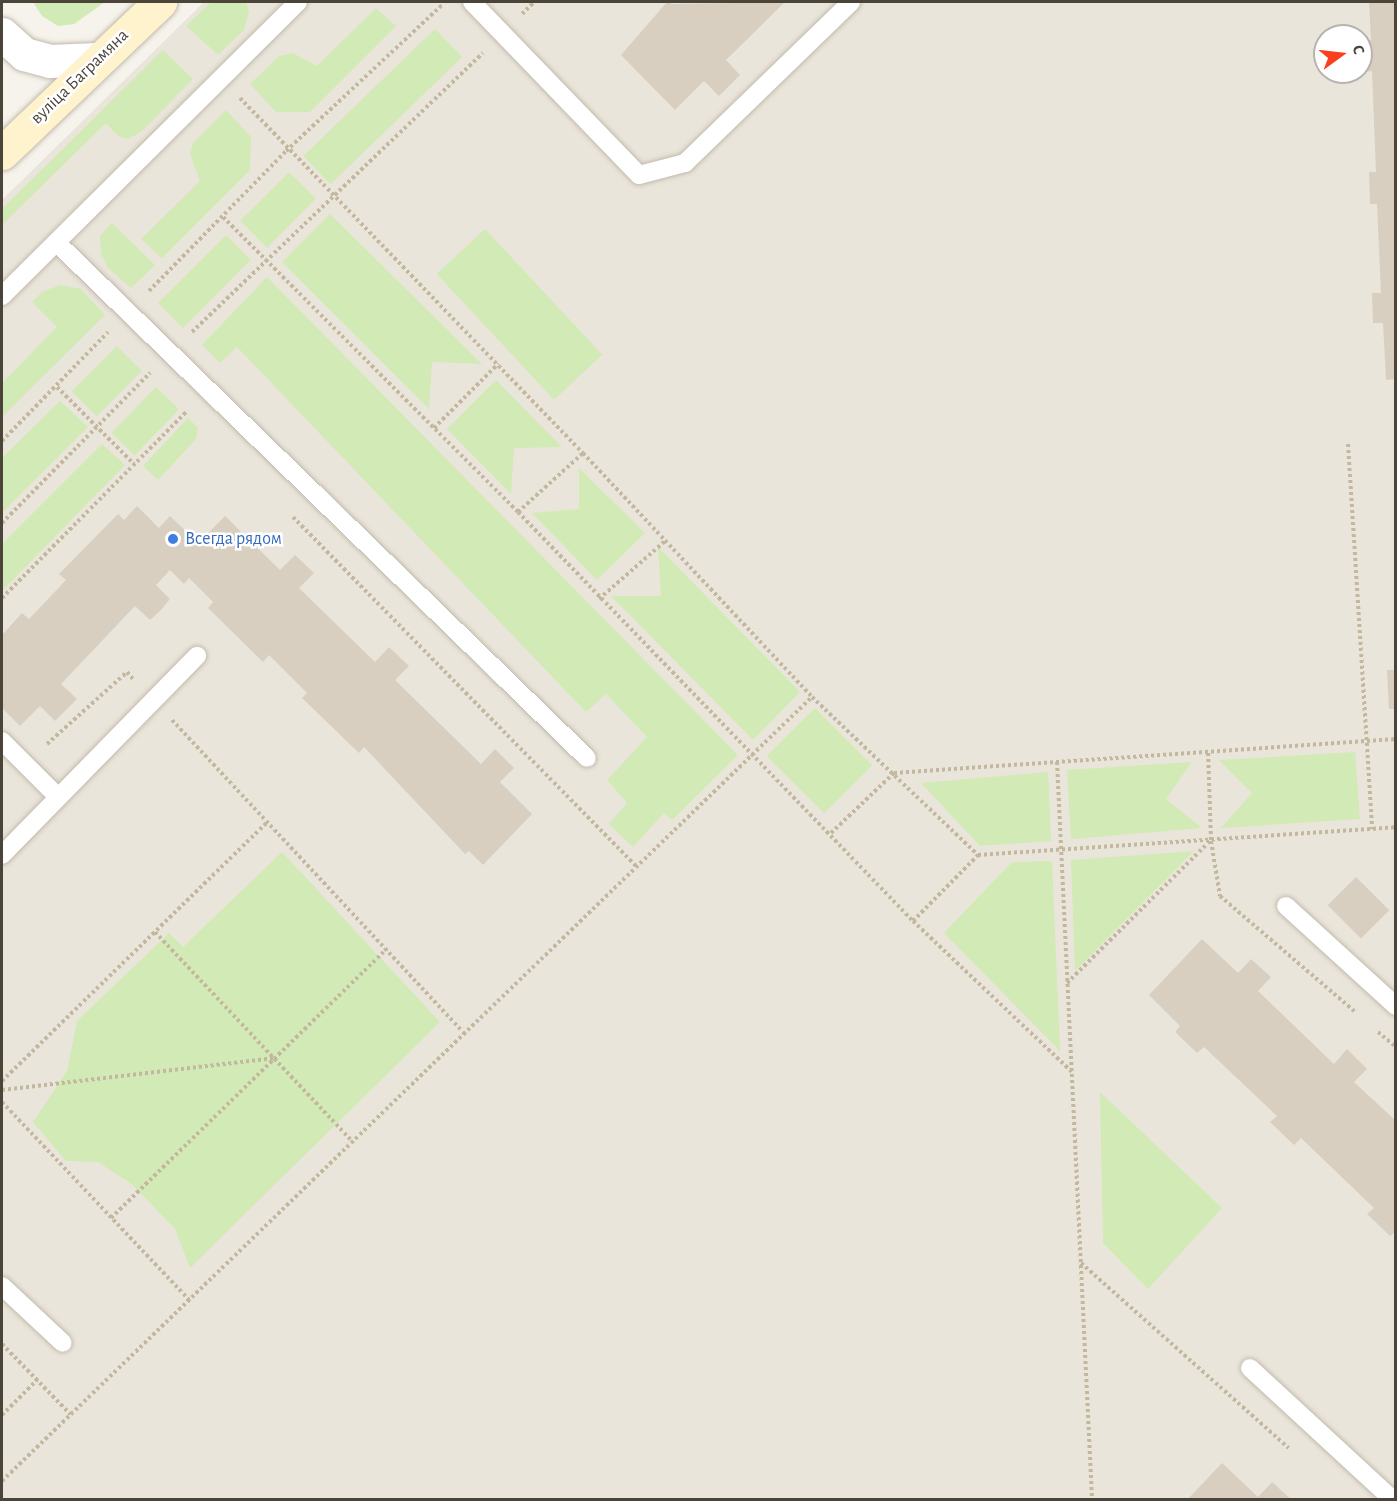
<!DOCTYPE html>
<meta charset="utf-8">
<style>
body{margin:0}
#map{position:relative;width:1397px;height:1501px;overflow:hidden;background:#f6f3ec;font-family:"Alegreya Sans",sans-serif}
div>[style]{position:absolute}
.residential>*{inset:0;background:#eae5da}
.green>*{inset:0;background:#d2eab5;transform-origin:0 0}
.building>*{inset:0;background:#d8cfc1;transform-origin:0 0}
.path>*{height:4px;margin-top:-2px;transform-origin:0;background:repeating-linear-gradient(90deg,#c4b79f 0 3px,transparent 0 6px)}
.roads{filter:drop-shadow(0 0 2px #c2bbae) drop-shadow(0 0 2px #c2bbae)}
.lane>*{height:18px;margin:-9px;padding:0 9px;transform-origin:9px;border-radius:9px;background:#fff}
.street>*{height:33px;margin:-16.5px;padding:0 16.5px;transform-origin:16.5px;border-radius:16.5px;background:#fff}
.secondary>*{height:33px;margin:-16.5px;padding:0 16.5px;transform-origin:16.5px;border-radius:16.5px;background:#fff3cd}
.dots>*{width:16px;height:16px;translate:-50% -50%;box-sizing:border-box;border:3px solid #fff;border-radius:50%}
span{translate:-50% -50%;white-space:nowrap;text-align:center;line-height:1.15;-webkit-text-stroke:5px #fff;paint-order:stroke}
.street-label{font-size:18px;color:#4b4439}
.shop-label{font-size:18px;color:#366cbe}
.left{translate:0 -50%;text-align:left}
.frame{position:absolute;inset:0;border:3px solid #4b4439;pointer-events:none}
.north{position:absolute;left:1313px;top:24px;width:60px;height:60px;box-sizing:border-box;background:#fff;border:2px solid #b7b4b0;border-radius:50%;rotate:75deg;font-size:16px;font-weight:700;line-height:24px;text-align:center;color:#4b4439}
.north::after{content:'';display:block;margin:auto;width:21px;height:27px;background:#fc3f1d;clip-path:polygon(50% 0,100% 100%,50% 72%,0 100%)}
</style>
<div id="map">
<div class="residential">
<i style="clip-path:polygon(evenodd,204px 2px,1395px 2px,1395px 1499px,2px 1500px,2px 200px,204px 2px,1325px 36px,1361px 36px,1361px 72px,1325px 72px,1325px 36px)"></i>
</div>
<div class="green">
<i style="clip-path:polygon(33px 2px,105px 2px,74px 24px,58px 26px,42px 16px)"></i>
<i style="clip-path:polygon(211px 2px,246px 2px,249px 12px,244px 30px,218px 55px,186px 26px)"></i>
<i style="clip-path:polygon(376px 8px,396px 26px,310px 112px,276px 112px,250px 84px,279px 56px,293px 53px,317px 66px)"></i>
<i style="left:435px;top:29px;width:39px;height:183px;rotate:46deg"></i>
<i style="clip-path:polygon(163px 50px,193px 79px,141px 132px,128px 139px,118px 136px,106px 123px,2px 225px,2px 209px)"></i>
<i style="clip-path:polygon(226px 110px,251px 137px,250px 170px,162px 258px,141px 239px,200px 181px,190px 154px,193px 143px)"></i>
<i style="left:289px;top:172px;width:38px;height:69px;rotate:45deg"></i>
<i style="clip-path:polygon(330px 214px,482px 364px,432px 362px,429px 409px,282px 262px)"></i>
<i style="clip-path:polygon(112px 223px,155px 265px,131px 288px,108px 268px,101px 254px,100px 236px)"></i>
<i style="left:485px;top:229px;width:172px;height:66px;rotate:47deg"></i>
<i style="left:226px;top:235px;width:35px;height:96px;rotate:45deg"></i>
<i style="clip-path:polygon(267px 277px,738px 755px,672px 820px,664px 813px,633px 847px,609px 824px,627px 803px,607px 780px,647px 737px,606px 694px,586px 712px,237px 347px,220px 363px,202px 345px)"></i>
<i style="clip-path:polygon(60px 285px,81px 289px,105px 315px,2px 417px,2px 383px,57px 327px,32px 302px,42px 292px)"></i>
<i style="left:117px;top:346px;width:35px;height:64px;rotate:45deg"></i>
<i style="clip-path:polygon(496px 380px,562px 447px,514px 448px,511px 494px,447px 429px)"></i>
<i style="left:156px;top:387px;width:32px;height:64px;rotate:44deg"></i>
<i style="clip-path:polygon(60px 401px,88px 427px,2px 513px,2px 458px)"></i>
<i style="clip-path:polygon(188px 418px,198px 428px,196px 439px,158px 480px,143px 466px)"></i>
<i style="clip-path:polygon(102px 444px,125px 465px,2px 591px,2px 544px)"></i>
<i style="clip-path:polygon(579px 468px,645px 533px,597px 580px,532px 513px,579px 509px)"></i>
<i style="clip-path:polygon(658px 547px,800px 692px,753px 740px,611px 596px,661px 596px)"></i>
<i style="left:815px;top:708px;width:81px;height:68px;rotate:45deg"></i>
<i style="clip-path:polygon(1355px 752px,1360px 819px,1221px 828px,1252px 793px,1219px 760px)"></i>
<i style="clip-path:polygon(1192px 762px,1166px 799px,1202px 828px,1071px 839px,1067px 770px)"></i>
<i style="clip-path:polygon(1048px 772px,1051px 841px,980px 846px,921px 783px)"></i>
<i style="clip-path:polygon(1194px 851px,1075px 971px,1071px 860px)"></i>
<i style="clip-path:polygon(282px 852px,440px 1022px,190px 1268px,175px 1229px,133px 1185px,98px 1162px,66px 1161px,33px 1122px,67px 1071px,77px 1021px,169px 933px,183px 947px)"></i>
<i style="clip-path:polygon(1052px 861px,1060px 1051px,944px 933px,1012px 862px)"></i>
<i style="clip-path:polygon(1100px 1092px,1222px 1208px,1148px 1289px,1103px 1243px)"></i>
</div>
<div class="building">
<i style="clip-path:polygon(667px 2px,673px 4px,785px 2px,726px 60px,740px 75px,719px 96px,704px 81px,675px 110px,621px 55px)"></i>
<i style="clip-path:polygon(1369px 2px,1396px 2px,1396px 379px,1386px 380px,1383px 323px,1373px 323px,1372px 293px,1381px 293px,1377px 204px,1370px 204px,1369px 172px,1376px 172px,1372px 71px,1364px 72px,1362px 40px,1371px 40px)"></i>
<i style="clip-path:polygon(137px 506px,159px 528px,170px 516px,198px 543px,225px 516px,280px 570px,295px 555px,314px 573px,299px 588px,375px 662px,389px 647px,409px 666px,395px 680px,481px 764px,495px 749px,514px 768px,500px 782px,532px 814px,483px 865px,469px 851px,465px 854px,364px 747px,359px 753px,302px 698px,307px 693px,269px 655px,263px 662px,208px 608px,213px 602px,189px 578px,184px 584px,170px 570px,156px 585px,170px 599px,161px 610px,150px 620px,135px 606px,61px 684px,77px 699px,55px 721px,40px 706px,20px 726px,2px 708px,2px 635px,22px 613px,29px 619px,66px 580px,59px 574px,118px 514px,124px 520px)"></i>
<i style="clip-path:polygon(1387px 670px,1396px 670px,1396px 709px,1389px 709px)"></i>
<i style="left:1356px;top:877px;width:47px;height:40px;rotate:45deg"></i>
<i style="clip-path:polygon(1202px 939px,1238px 973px,1251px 959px,1271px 977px,1258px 991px,1334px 1064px,1347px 1049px,1367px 1069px,1354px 1082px,1396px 1121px,1396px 1231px,1390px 1236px,1367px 1214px,1374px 1208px,1301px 1138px,1294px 1145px,1270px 1122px,1277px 1116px,1204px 1047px,1197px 1053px,1175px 1032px,1180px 1026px,1149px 995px)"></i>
<i style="clip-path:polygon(1222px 1463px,1258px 1497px,1272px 1482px,1292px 1500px,1187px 1500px)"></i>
</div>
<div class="path">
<i style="left:522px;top:14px;width:17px;rotate:-45deg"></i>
<i style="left:240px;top:98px;width:494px;rotate:46deg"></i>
<i style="left:583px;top:453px;width:335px;rotate:46.8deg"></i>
<i style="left:812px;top:697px;width:229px;rotate:43.6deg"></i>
<i style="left:978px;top:855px;width:419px;rotate:-3.8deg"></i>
<i style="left:223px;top:217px;width:417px;rotate:45deg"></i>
<i style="left:518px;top:512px;width:569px;rotate:46deg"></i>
<i style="left:913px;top:921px;width:219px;rotate:43.5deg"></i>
<i style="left:149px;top:291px;width:196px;rotate:-45.6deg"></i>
<i style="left:286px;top:151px;width:216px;rotate:-43.1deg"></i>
<i style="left:192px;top:332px;width:403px;rotate:-43.8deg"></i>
<i style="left:57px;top:387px;width:109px;rotate:45deg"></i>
<i style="left:434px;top:428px;width:91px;rotate:-45deg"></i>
<i style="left:2px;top:441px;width:152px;rotate:-45.8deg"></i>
<i style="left:1348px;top:444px;width:386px;rotate:86.4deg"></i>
<i style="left:518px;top:512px;width:88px;rotate:-42.2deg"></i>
<i style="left:293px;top:517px;width:492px;rotate:45.5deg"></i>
<i style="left:2px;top:523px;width:211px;rotate:-45.4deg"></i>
<i style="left:2px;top:598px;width:264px;rotate:-45.3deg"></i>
<i style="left:599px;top:599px;width:88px;rotate:-41.3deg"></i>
<i style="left:172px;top:720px;width:429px;rotate:47deg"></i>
<i style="left:47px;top:744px;width:108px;rotate:-42deg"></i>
<i style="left:127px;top:672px;width:11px;rotate:49deg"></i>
<i style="left:1057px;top:762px;width:739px;rotate:87.28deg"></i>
<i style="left:831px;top:833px;width:87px;rotate:-43.6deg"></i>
<i style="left:894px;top:773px;width:503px;rotate:-3.87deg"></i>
<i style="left:1211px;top:841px;width:56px;rotate:80.7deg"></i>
<i style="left:1220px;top:896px;width:177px;rotate:40.6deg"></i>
<i style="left:913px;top:921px;width:93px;rotate:-45.4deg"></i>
<i style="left:155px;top:932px;width:289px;rotate:46.7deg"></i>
<i style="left:1067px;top:983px;width:203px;rotate:-44.8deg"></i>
<i style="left:1211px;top:840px;width:90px;rotate:-91.9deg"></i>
<i style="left:1378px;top:1032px;width:23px;rotate:40deg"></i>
<i style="left:2px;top:1081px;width:371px;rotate:-44.3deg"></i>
<i style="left:2px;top:1090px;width:274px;rotate:-6.7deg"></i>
<i style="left:2px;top:1102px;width:272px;rotate:46.6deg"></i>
<i style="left:111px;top:1218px;width:385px;rotate:-44.3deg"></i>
<i style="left:1081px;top:1263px;width:278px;rotate:41.7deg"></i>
<i style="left:2px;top:1344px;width:98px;rotate:45.8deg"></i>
<i style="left:2px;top:1415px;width:49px;rotate:-45deg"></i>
<i style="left:2px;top:1481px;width:1127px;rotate:-44.07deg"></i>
</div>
<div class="roads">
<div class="lane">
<i style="left:472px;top:2px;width:240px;rotate:46deg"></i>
<i style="left:639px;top:175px;width:48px;rotate:-14.6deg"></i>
<i style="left:685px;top:163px;width:231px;rotate:-44.1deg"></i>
<i style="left:56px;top:242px;width:740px;rotate:44.18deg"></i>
<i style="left:2px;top:296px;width:417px;rotate:-44.8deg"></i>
<i style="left:2px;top:741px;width:78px;rotate:45deg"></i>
<i style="left:2px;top:855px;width:279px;rotate:-45.6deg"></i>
<i style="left:1286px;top:906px;width:149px;rotate:42.3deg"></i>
<i style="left:2px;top:1286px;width:83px;rotate:43.1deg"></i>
<i style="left:1250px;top:1368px;width:195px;rotate:42.7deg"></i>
</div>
<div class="street">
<i style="left:2px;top:34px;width:30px;rotate:42deg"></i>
<i style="left:24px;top:54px;width:27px;rotate:15deg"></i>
<i style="left:50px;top:61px;width:47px;rotate:-2.4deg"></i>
</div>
<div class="secondary">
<i style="left:2px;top:153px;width:219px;rotate:-43.7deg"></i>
</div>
</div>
<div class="dots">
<i style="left:173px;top:539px;background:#3f7fe0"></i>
</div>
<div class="street-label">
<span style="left:80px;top:77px;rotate:-44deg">вуліца Баграмяна</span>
</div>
<div class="shop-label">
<span class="left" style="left:185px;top:539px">Всегда рядом</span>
</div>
<div class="frame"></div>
<div class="north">С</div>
</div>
